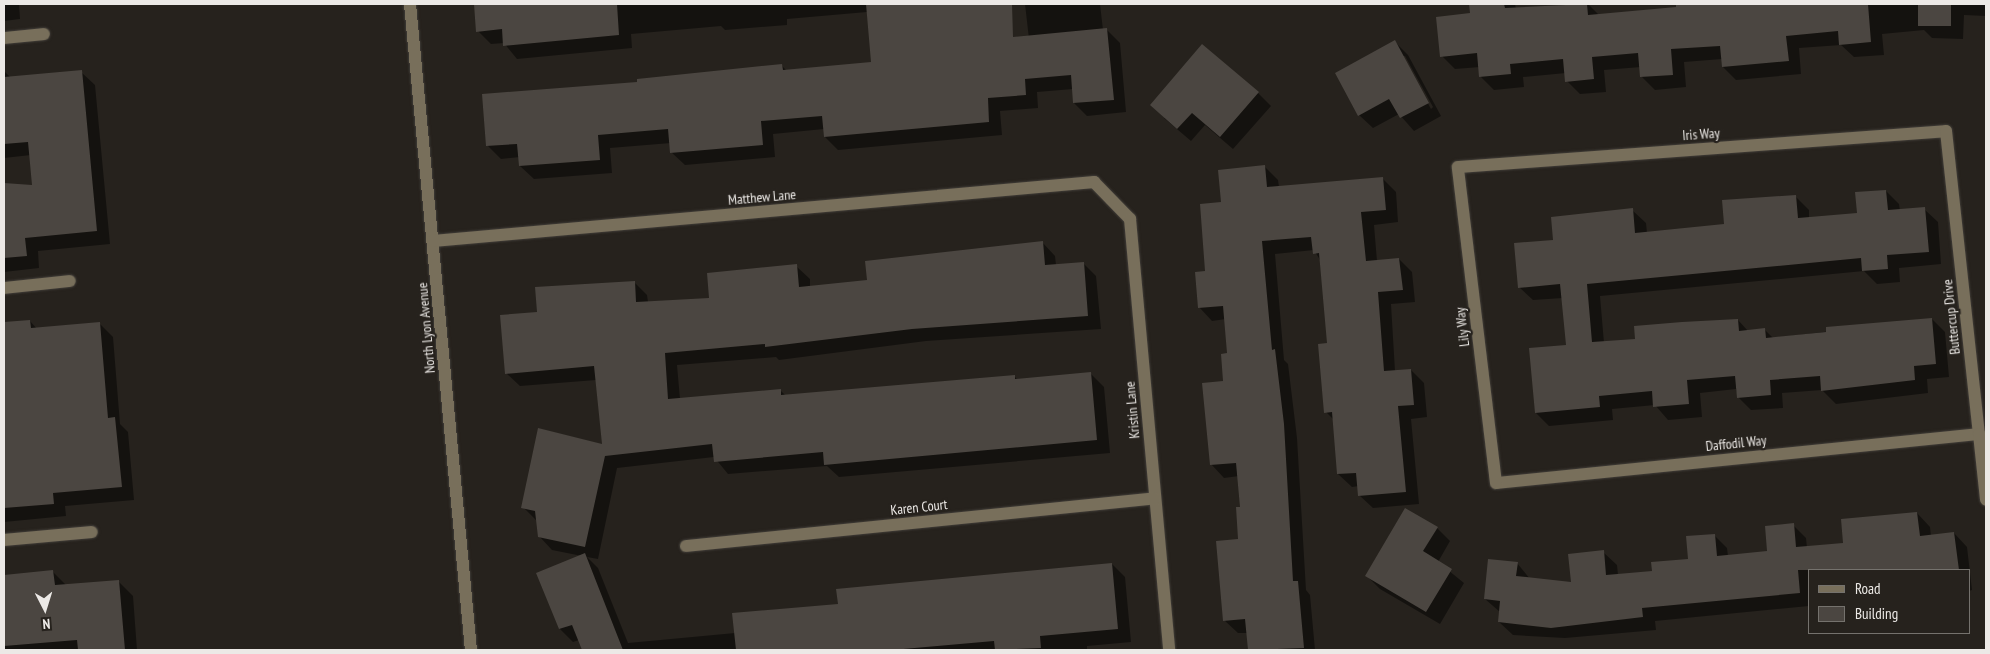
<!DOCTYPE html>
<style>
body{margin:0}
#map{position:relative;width:1990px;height:654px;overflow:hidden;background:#26221d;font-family:"PT Sans Narrow",sans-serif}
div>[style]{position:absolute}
.shadow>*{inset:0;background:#0007}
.building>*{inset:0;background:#4b4641;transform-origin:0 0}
.roads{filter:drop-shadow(0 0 1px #423e39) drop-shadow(0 0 1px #423e39)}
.minor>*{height:12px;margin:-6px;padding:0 6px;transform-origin:6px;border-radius:6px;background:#786f5b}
span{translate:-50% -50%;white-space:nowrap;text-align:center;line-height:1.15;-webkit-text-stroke:4.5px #26221d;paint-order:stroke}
.street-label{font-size:14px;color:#ece9e6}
.frame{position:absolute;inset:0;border:5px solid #ece9e6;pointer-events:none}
.legend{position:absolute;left:1808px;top:569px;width:162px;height:65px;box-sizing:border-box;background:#26221d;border:1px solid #75726d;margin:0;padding:6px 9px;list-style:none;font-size:15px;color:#ece9e6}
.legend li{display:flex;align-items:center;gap:10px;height:25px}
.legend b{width:25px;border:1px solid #75726d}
.north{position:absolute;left:20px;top:584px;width:50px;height:50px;-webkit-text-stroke:4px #26221d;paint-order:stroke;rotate:175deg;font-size:14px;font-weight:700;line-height:20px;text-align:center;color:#ece9e6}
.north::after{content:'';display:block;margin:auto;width:18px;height:22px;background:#ece9e6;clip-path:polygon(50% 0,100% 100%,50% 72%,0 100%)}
</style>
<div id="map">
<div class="shadow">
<i style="clip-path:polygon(4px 4px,19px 4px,20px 19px,4px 21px)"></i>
<i style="clip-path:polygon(475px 4px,976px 4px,943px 7px,946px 45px,1029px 39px,1025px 4px,1100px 4px,1103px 30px,1107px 30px,1120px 43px,1126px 112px,1087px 116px,1074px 103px,1073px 89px,1037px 92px,1038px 108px,1000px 111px,1002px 135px,838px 150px,825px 137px,824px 129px,773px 134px,775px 157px,685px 165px,671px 152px,671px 143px,610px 148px,612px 173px,534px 179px,520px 166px,520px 157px,501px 159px,488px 146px,483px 95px,639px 83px,782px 66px,787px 71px,873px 63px,867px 12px,787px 19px,787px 25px,725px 30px,721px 26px,631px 34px,632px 48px,517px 59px,504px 43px,491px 44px,478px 31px)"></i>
<i style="clip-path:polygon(1470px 4px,1515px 4px,1516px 9px,1588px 4px,1599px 15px,1677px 8px,1677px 4px,1986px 4px,1986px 16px,1964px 15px,1963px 39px,1932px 38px,1924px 30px,1882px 34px,1884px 55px,1854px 57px,1841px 45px,1799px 48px,1801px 74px,1736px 80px,1723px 67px,1722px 59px,1684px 62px,1686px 87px,1655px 90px,1642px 77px,1641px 67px,1604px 70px,1606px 92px,1580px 94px,1567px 81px,1566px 73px,1523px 77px,1524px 87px,1494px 90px,1481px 77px,1480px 67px,1455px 69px,1442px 56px,1471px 14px)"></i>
<i style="clip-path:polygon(evenodd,1395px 42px,1408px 55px,1441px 116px,1414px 131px,1399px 114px,1373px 128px,1359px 115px,1395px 42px,1402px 56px,1405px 56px,1433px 107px,1431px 109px,1402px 56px)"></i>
<i style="clip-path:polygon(4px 71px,11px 78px,81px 72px,95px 85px,110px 244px,38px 251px,39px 268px,4px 272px,4px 189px,34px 186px,31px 155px,4px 158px)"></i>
<i style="clip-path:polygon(1258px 93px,1271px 106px,1233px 149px,1205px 125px,1191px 141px,1164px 118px)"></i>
<i style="clip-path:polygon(1265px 167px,1278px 180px,1279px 187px,1382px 178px,1396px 192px,1398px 222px,1374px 225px,1377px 261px,1399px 259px,1412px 272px,1415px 302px,1391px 304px,1395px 371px,1411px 370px,1424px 383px,1427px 417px,1411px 419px,1419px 504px,1373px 508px,1359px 495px,1359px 486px,1352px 487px,1338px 474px,1334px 420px,1326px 412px,1329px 344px,1320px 260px,1314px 250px,1275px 254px,1284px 360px,1288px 364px,1297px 438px,1306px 590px,1310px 595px,1315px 650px,1249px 650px,1248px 633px,1238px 633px,1224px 620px,1240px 540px,1241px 508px,1239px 476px,1224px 478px,1211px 464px,1229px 355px,1226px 319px,1212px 321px,1199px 307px,1222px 203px)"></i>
<i style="clip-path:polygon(1886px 191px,1899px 204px,1900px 211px,1924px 209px,1938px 222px,1941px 264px,1899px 268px,1900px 282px,1877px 284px,1864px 271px,1600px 296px,1604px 343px,1636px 340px,1738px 320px,1748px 331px,1765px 330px,1773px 338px,1932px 319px,1945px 332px,1949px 377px,1927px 379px,1928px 393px,1836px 404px,1822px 390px,1782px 393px,1783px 408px,1751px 410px,1738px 397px,1736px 389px,1700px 393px,1702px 417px,1668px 420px,1655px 405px,1612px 409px,1613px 420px,1549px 426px,1536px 413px,1567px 346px,1563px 298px,1533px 300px,1519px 287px,1555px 241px,1632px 210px,1646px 223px,1647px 233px,1725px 225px,1795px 196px,1809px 210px,1809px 219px,1858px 214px)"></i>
<i style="clip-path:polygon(1042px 242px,1055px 256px,1056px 265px,1083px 263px,1096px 276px,1101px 329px,926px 341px,779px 360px,776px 357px,677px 365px,680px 399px,780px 390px,786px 396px,1014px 376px,1018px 380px,1091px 374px,1104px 387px,1110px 453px,839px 477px,827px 466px,728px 474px,714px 457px,617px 468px,598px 559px,587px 557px,598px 568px,628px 643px,735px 633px,839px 605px,1112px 564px,1125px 577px,1131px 642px,1087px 646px,1087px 650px,583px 650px,579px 640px,573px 642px,560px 629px,538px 574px,582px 556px,552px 550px,539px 536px,537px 521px,523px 507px,603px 446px,596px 380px,520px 386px,506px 373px,538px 313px,634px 282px,647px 295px,648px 302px,710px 299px,796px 266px,810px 279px,810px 287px,868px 281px)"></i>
<i style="clip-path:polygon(30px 321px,37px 329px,99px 323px,113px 337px,120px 424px,128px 432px,134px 500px,65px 506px,66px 516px,4px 522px,4px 324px)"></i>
<i style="clip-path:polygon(1406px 510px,1437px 528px,1450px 541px,1438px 562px,1464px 583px,1440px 624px,1380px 589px,1366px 575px)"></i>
<i style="clip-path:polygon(1917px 513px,1930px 527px,1931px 536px,1954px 533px,1967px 547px,1972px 590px,1969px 591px,1969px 570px,1809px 570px,1809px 606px,1655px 621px,1656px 630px,1565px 638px,1513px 635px,1499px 622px,1500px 612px,1485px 599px,1517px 563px,1530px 579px,1572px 583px,1603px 552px,1617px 565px,1618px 575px,1653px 572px,1690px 560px,1714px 535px,1727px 548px,1728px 556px,1769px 552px,1793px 525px,1806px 538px,1807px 548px,1845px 544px)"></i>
<i style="clip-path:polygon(53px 572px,67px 586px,119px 582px,133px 596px,137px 650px,4px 650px,4px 576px)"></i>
</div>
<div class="building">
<i style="clip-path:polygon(474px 4px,617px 4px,619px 35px,503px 46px,502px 29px,476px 32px)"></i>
<i style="clip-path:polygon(866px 4px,1012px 4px,1013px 37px,1107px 28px,1114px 100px,1073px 103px,1071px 75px,1025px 79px,1026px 95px,988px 98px,989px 122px,824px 137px,822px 116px,761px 121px,763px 145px,670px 153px,668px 129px,598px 135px,600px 160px,519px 166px,517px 144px,486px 146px,482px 94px,637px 82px,637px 79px,782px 64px,783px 70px,871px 62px)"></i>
<i style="clip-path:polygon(1469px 4px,1504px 4px,1505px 8px,1587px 4px,1588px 15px,1676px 7px,1676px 4px,1868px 4px,1871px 42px,1839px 45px,1838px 31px,1786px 36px,1789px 61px,1722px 67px,1720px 46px,1671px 49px,1673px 75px,1640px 77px,1638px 53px,1592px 57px,1594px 79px,1565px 82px,1563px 59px,1510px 64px,1511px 74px,1479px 77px,1477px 53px,1440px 57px,1436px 17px,1470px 13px)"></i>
<i style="left:1918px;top:4px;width:33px;height:22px"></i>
<i style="clip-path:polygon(1395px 40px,1429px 103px,1400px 118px,1389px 99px,1358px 116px,1335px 73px)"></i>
<i style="clip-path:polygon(1202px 44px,1259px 92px,1220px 137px,1192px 113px,1177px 129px,1150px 105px)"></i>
<i style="clip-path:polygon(82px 70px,97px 231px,25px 238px,27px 256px,4px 258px,4px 183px,32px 185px,28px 142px,4px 144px,4px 77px)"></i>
<i style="clip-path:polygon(1265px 165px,1267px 187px,1383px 177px,1386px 210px,1361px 212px,1366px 261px,1399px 258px,1403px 290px,1378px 292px,1384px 371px,1411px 369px,1414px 405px,1398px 406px,1406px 492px,1358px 496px,1356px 473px,1337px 474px,1332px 412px,1324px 413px,1318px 344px,1327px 343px,1319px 253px,1313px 254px,1311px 237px,1262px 241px,1272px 350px,1275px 349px,1284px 424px,1293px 581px,1298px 581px,1304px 648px,1248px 650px,1245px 619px,1223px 621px,1216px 541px,1238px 539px,1236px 507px,1240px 507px,1236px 463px,1210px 465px,1202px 383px,1223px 381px,1221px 354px,1227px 353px,1223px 306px,1198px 308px,1195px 272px,1205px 271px,1200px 204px,1221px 202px,1218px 170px)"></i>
<i style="clip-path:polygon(1886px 190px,1888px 210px,1925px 207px,1929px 252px,1887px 255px,1888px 269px,1862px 271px,1861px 258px,1587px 284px,1592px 342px,1635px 339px,1634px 326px,1682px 322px,1738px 319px,1739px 331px,1765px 328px,1766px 338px,1826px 332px,1826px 327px,1932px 318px,1936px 364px,1914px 366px,1915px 380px,1821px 391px,1820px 376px,1770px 380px,1771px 395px,1737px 398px,1735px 376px,1687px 380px,1689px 404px,1653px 407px,1652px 391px,1599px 396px,1600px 407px,1535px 413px,1529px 348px,1566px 345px,1560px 284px,1518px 288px,1514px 243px,1553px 240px,1551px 217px,1633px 208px,1635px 233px,1724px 224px,1722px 200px,1796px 195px,1798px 218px,1857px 213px,1855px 192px)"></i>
<i style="clip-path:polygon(1043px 241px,1045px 265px,1084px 262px,1088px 316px,912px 329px,765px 347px,765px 344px,665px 353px,668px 399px,781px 389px,781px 395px,1015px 375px,1015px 379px,1091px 372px,1097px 440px,824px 465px,823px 452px,714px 462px,712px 444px,605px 456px,585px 547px,538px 537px,535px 511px,521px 508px,538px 428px,602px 444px,594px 366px,505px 374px,500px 315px,537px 312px,535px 287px,635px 281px,636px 302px,709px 298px,707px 273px,797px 264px,799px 287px,867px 280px,865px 261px)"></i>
<i style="clip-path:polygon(30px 320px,31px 328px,100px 322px,108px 418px,115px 417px,122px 487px,53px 493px,54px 504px,4px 508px,4px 322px)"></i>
<i style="clip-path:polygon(1405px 508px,1438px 527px,1423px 551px,1452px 569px,1426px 612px,1365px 576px)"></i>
<i style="clip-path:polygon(1917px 512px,1920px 536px,1954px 532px,1959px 570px,1798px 570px,1800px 593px,1642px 608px,1643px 617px,1551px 628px,1498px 622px,1500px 601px,1484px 599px,1488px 559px,1518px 562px,1516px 576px,1571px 582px,1568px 554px,1604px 550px,1606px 575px,1652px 571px,1651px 562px,1688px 559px,1686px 536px,1715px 534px,1717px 556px,1767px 551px,1765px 526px,1794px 523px,1796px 547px,1843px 543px,1841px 519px)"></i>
<i style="clip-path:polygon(585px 553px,623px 650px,582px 650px,572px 625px,559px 629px,536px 573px)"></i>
<i style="clip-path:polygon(1112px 563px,1118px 629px,1040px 636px,1041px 648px,995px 650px,994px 641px,892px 650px,736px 650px,732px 613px,838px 604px,836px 589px)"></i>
<i style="clip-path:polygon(53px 570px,55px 585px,119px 580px,125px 650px,78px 650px,77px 640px,4px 646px,4px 575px)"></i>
</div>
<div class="roads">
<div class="minor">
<i style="left:410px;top:4px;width:649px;rotate:84.61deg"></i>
<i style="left:4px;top:38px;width:40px;rotate:-5.7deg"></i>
<i style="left:433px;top:241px;width:664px;rotate:-5.1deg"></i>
<i style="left:1094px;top:182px;width:52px;rotate:45.8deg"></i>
<i style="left:1130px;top:219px;width:433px;rotate:84.8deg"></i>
<i style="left:4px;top:288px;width:66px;rotate:-6.1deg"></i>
<i style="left:1979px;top:434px;width:485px;rotate:174.2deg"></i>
<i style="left:1496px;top:483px;width:318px;rotate:-96.9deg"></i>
<i style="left:1458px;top:167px;width:489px;rotate:-4.2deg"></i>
<i style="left:1946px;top:131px;width:305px;rotate:83.8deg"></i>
<i style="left:1979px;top:434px;width:66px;rotate:83.9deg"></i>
<i style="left:4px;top:540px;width:88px;rotate:-5.2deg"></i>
<i style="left:686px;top:546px;width:471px;rotate:-5.8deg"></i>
</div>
</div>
<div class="street-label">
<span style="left:1701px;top:134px;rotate:-4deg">Iris Way</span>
<span style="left:762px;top:197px;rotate:-5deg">Matthew Lane</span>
<span style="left:1951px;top:317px;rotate:-96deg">Buttercup Drive</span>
<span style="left:1462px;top:327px;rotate:-97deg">Lily Way</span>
<span style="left:426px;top:328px;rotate:-95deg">North Lyon Avenue</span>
<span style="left:1132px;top:410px;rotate:-95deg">Kristin Lane</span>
<span style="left:1736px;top:443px;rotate:-6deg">Daffodil Way</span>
<span style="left:919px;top:507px;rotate:-6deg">Karen Court</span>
</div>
<div class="frame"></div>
<ul class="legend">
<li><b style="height:6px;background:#786f5b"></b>Road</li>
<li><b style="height:14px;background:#4b4641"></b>Building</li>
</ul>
<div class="north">N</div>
</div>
